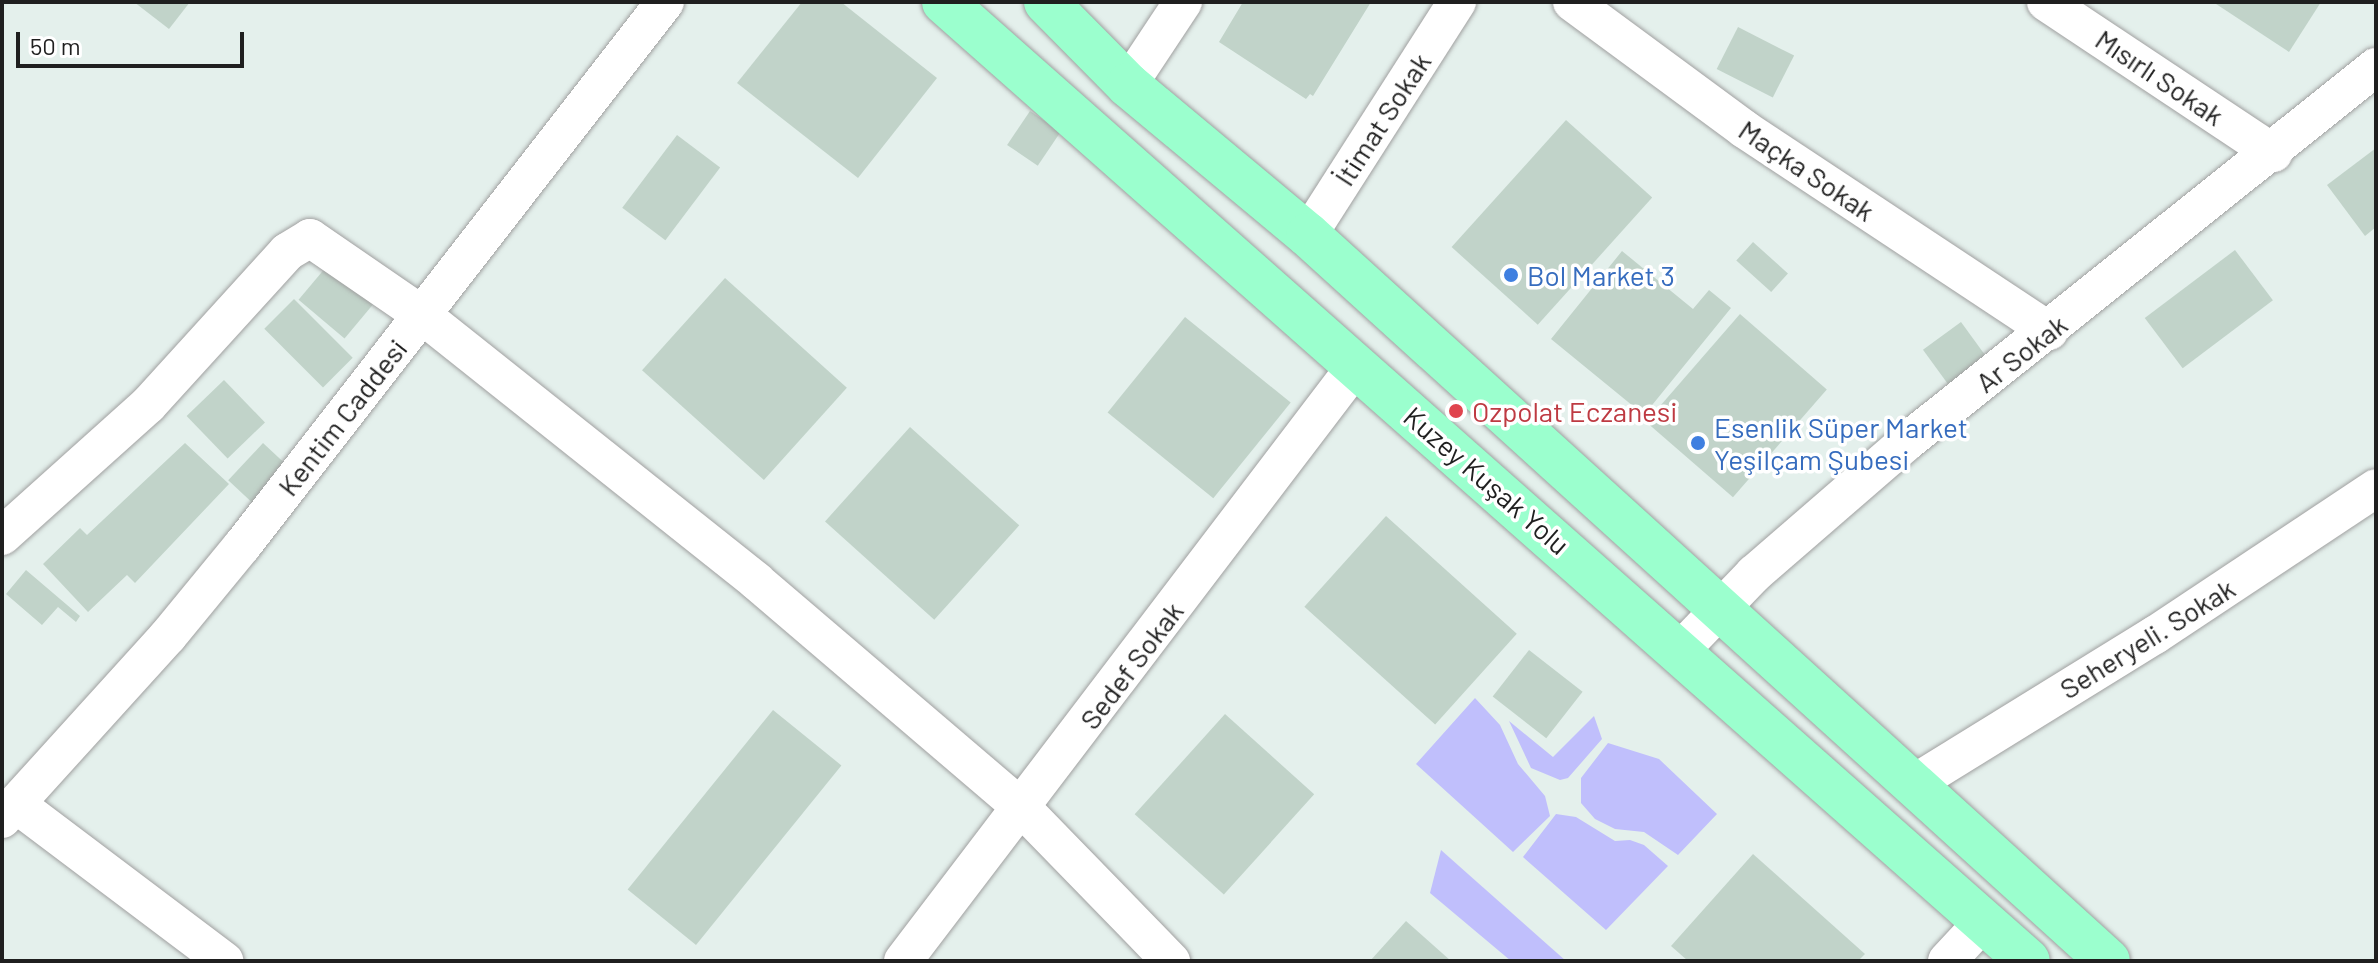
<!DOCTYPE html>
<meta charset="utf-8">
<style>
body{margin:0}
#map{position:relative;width:2378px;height:963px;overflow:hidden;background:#e4f0ec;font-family:Barlow,sans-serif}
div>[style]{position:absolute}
.park>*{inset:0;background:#c0bffc}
.building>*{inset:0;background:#c1d3c9;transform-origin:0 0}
.roads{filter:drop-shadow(0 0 2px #a0a0a0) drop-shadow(0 0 2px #a0a0a0)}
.minor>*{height:38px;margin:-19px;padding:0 19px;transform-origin:19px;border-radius:19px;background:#fff}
.major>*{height:44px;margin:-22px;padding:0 22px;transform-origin:22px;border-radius:22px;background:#9bffce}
.dots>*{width:22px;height:22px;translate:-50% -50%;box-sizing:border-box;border:4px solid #fff;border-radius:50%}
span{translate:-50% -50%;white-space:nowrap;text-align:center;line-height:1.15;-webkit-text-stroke:7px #fff;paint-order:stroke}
.street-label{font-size:28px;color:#1f1f1f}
.shop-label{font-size:28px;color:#366cbe}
.left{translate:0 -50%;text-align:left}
.health-label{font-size:28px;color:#be3a42}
.frame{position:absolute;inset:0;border:4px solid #1f1f1f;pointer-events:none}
.scale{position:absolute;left:16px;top:32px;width:228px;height:36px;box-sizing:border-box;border:4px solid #1f1f1f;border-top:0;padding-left:10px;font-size:24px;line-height:28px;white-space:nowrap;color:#1f1f1f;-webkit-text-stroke:6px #fff;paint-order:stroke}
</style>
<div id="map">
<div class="park">
<i style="clip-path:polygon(1475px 698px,1500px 725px,1518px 764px,1545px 796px,1550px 816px,1513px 852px,1416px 764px)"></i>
<i style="clip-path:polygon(1594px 716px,1602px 739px,1568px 778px,1560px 780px,1531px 768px,1509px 721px,1553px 757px)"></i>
<i style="clip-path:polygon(1608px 743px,1659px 759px,1717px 814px,1678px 855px,1644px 832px,1615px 829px,1595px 819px,1581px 803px,1581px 778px)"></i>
<i style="clip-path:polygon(1556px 814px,1576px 817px,1615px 841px,1630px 840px,1644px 845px,1668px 866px,1606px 930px,1523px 857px)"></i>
<i style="clip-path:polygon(1441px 850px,1566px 961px,1511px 961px,1430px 893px)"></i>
</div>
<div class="building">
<i style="clip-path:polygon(134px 2px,190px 2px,169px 29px)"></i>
<i style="clip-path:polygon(802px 2px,841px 2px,937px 78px,858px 178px,737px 83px)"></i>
<i style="clip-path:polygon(1243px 2px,1371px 2px,1313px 96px,1310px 94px,1306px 99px,1219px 42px)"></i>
<i style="clip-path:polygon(2213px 2px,2321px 2px,2289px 52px)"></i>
<i style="left:1738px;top:27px;width:63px;height:47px;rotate:27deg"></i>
<i style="left:1030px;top:111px;width:37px;height:41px;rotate:34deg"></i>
<i style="left:1566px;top:120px;width:116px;height:171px;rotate:42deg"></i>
<i style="left:677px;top:135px;width:54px;height:91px;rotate:37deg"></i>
<i style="clip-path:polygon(2376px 148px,2376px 227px,2365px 236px,2327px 185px)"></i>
<i style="left:1753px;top:242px;width:47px;height:25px;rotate:42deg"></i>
<i style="left:2235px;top:250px;width:63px;height:113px;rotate:53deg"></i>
<i style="clip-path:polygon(1622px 251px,1693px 309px,1709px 290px,1731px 308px,1644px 415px,1551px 339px)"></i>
<i style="left:332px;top:260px;width:60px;height:52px;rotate:40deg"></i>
<i style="left:725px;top:278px;width:164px;height:124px;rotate:42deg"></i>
<i style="left:294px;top:299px;width:83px;height:42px;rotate:45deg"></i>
<i style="left:1740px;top:314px;width:115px;height:143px;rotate:41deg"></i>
<i style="left:1185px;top:317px;width:136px;height:123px;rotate:39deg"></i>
<i style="left:1961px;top:322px;width:48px;height:47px;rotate:54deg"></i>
<i style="left:224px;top:380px;width:59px;height:52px;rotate:46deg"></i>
<i style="left:910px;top:427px;width:147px;height:127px;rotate:42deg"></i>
<i style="clip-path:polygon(185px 443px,229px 484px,135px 583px,127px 575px,88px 612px,43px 564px,80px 528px,87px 535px)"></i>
<i style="left:263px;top:443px;width:33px;height:51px;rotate:43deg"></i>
<i style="left:1386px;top:516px;width:176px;height:122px;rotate:42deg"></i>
<i style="clip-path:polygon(26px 570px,80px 616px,76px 622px,58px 607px,42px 625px,6px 594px)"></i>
<i style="left:1529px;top:650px;width:68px;height:59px;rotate:38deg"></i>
<i style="left:773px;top:710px;width:88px;height:231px;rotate:39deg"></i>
<i style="left:1225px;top:714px;width:120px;height:135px;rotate:42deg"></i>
<i style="clip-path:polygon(1753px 854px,1865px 954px,1858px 961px,1688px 961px,1671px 946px)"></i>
<i style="clip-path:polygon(1406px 921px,1451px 961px,1370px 961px)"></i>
</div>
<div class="roads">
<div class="minor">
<i style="left:1572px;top:2px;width:214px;rotate:36.4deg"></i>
<i style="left:1744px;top:129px;width:366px;rotate:33.5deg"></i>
<i style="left:2046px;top:2px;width:273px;rotate:33.6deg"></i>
<i style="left:1128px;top:85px;width:100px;rotate:-56.5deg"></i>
<i style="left:1308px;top:235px;width:277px;rotate:-57.4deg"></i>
<i style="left:2px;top:536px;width:196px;rotate:-41.9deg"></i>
<i style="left:148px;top:405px;width:207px;rotate:-47.7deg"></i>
<i style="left:287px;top:252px;width:27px;rotate:-31deg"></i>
<i style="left:310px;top:238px;width:136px;rotate:34.5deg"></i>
<i style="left:422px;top:315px;width:427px;rotate:38.5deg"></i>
<i style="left:756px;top:581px;width:350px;rotate:40.5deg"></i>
<i style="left:1022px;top:808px;width:214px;rotate:45.8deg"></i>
<i style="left:1678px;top:653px;width:110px;rotate:-46.1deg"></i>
<i style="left:1754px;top:574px;width:200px;rotate:-40.9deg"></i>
<i style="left:1905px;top:443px;width:603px;rotate:-38.6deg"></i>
<i style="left:1915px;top:783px;width:282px;rotate:-31.7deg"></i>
<i style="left:2155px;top:635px;width:265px;rotate:-33.6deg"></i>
<i style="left:16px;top:804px;width:261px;rotate:37deg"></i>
<i style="left:2px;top:819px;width:247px;rotate:-47.8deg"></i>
<i style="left:168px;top:636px;width:117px;rotate:-50.6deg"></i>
<i style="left:242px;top:546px;width:689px;rotate:-52.13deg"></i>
<i style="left:903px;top:961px;width:748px;rotate:-52.72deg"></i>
<i style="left:1947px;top:961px;width:54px;rotate:-47.2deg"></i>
</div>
<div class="major">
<i style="left:944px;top:2px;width:1447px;rotate:41.5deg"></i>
<i style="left:1046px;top:2px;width:117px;rotate:45.3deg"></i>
<i style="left:1128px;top:85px;width:234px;rotate:39.8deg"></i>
<i style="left:1308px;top:235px;width:1080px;rotate:42.22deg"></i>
</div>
</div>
<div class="dots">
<i style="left:1511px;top:275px;background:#3f7fe0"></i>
<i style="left:1456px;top:411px;background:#e0444e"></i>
<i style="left:1698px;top:443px;background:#3f7fe0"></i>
</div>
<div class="street-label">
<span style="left:2160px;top:77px;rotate:34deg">Mısırlı Sokak</span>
<span style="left:1382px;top:119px;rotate:-57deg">İtimat Sokak</span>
<span style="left:1807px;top:170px;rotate:34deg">Maçka Sokak</span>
<span style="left:2021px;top:353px;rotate:-38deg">Ar Sokak</span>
<span style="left:342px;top:417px;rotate:-52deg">Kentim Caddesi</span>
<span style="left:1487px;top:480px;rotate:41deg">Kuzey Kuşak Yolu</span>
<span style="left:2147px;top:638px;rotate:-32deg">Seheryeli. Sokak</span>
<span style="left:1131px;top:665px;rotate:-53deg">Sedef Sokak</span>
</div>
<div class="shop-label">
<span class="left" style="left:1527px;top:275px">Bol Market 3</span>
<span class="left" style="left:1714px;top:443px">Esenlik Süper Market<br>Yeşilçam Şubesi</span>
</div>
<div class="health-label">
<span class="left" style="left:1472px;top:411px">Ozpolat Eczanesi</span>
</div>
<div class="frame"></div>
<div class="scale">50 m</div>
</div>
